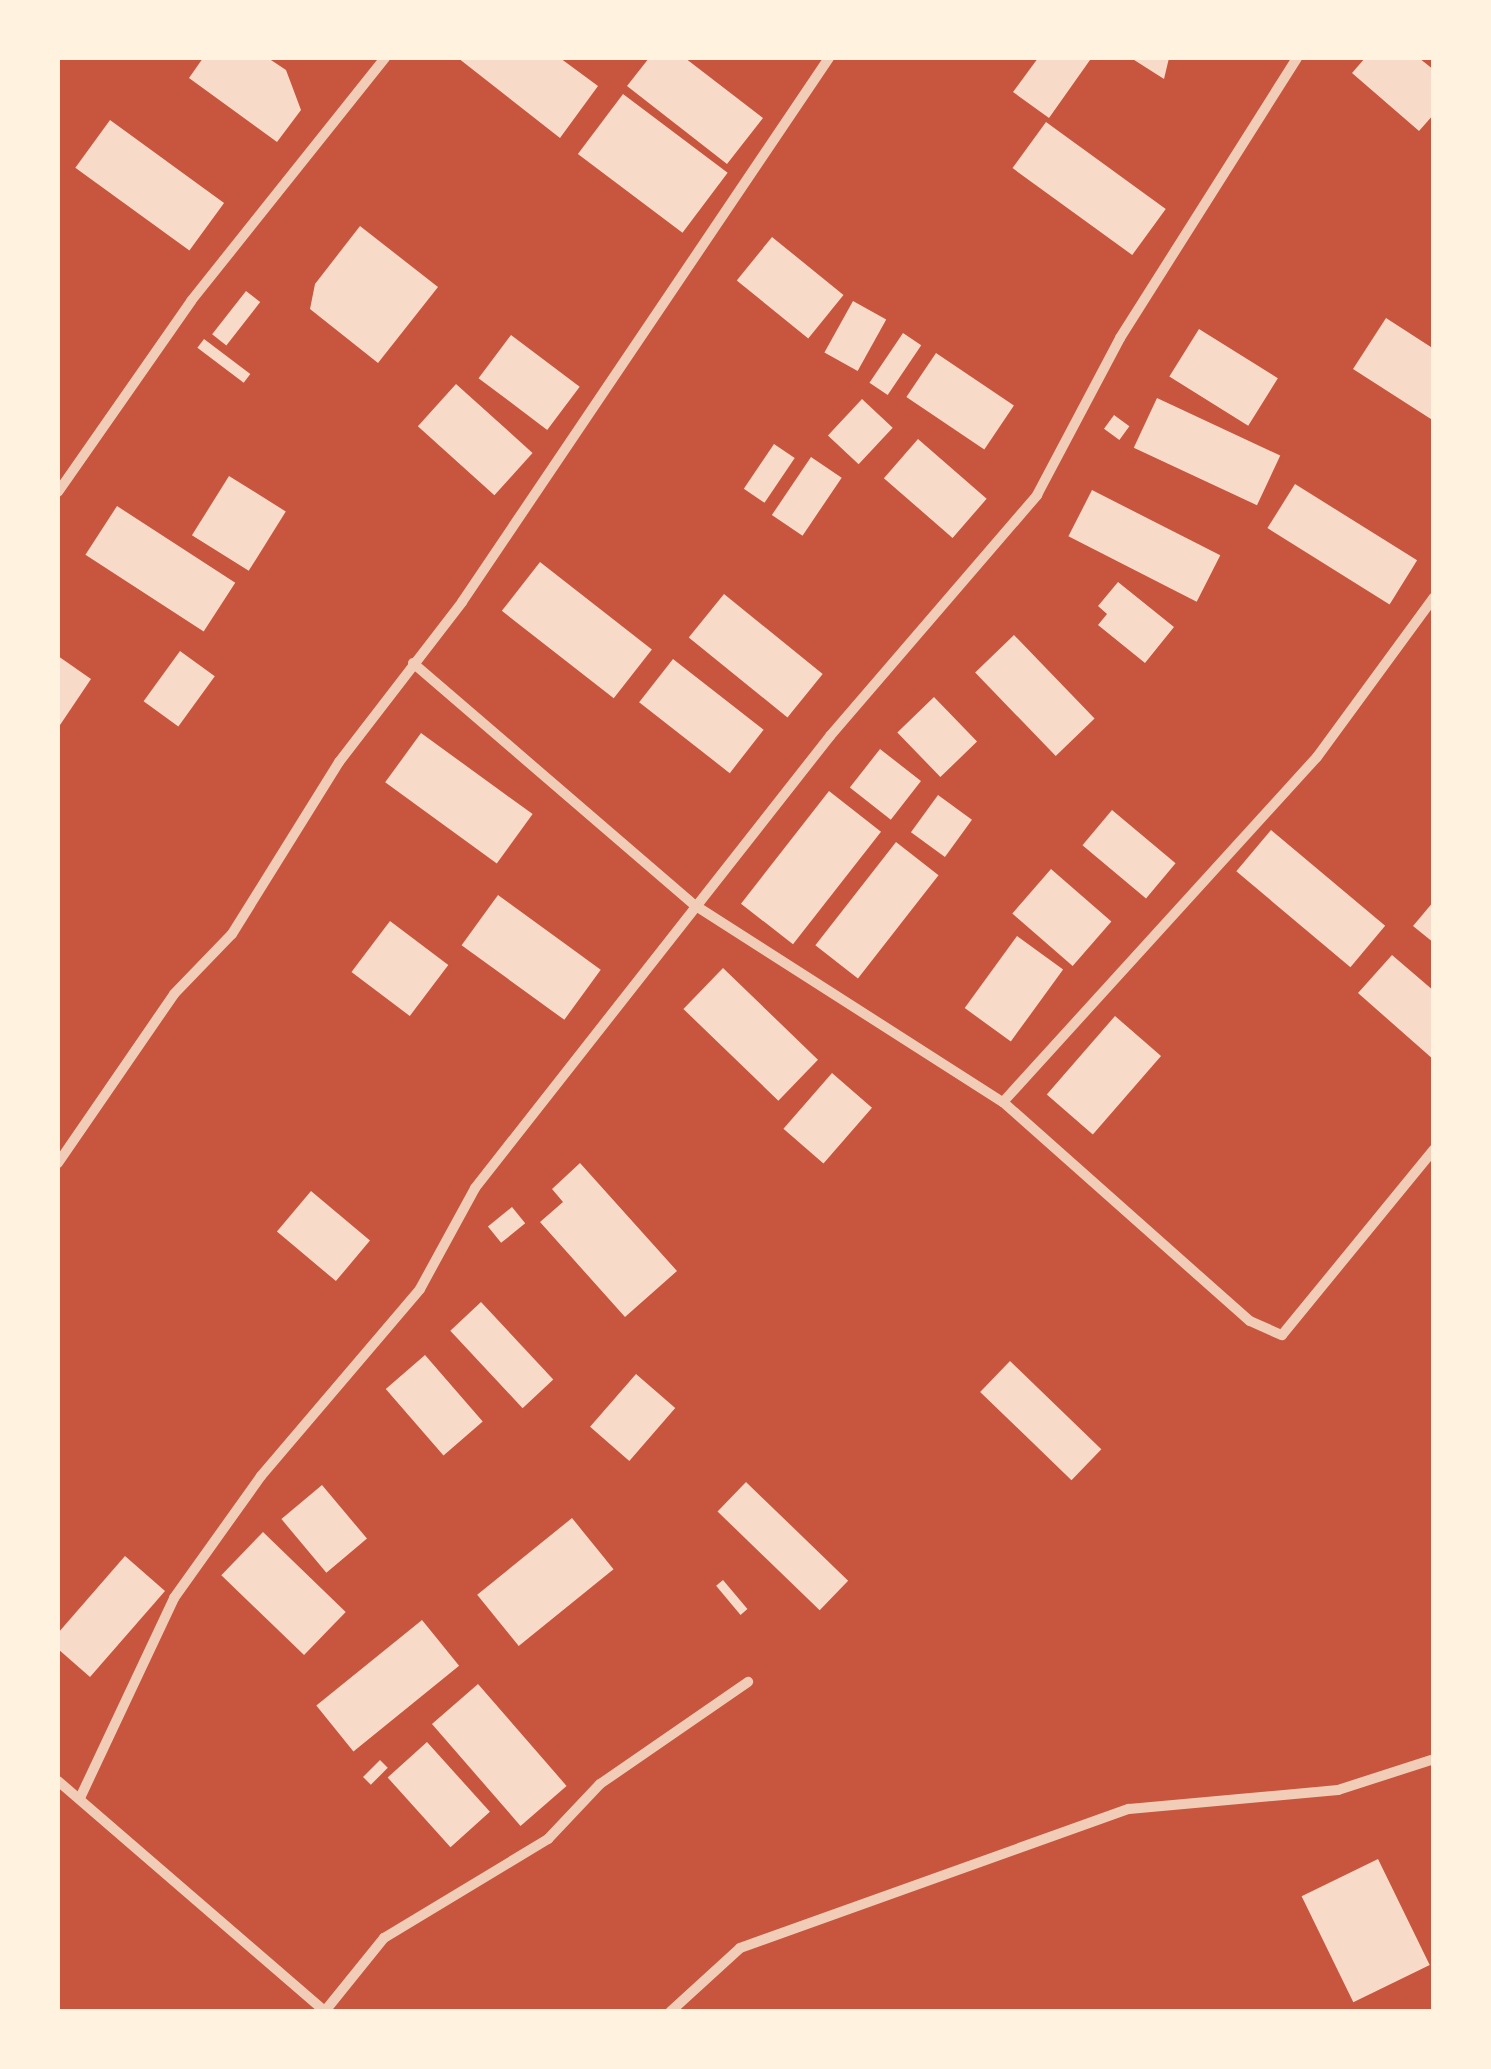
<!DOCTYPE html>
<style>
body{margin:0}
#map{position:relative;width:1491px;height:2069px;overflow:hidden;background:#c8553d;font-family:Quicksand,sans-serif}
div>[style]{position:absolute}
.building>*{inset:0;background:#f7dbc8;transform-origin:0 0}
.minor>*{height:10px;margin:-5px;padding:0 5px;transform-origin:5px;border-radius:5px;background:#f1ccb7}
span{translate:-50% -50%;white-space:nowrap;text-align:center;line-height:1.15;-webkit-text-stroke:8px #fff3e0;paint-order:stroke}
.frame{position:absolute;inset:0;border:60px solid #fff3e0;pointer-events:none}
</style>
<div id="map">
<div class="building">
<i style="clip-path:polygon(203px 58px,268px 58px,286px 70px,301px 110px,277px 142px,189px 78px)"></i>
<i style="clip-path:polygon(458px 58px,560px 58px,598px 86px,560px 138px)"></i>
<i style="clip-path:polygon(649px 58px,685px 58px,763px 118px,727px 164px,627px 86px)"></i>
<i style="clip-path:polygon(1038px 58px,1090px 60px,1049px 118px,1013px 92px)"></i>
<i style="clip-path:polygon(1131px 58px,1169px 58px,1164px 79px)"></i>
<i style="clip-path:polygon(1365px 58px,1419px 58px,1434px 70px,1434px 114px,1419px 131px,1352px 73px)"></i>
<i style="left:623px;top:94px;width:131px;height:75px;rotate:37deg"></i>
<i style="left:110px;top:120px;width:141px;height:59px;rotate:36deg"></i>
<i style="left:1046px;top:122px;width:148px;height:57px;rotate:36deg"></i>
<i style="clip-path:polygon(360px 226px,438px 287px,378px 363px,310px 309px,315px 284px)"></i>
<i style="left:772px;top:237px;width:92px;height:56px;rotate:39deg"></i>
<i style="left:246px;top:291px;width:18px;height:55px;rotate:38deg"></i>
<i style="left:853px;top:301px;width:38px;height:59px;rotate:29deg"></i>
<i style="clip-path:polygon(1386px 318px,1434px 349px,1434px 421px,1353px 369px)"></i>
<i style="left:1199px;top:329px;width:93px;height:56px;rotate:32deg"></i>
<i style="left:903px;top:333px;width:22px;height:60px;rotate:34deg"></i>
<i style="left:511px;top:335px;width:86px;height:54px;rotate:37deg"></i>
<i style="left:204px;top:339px;width:58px;height:11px;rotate:37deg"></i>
<i style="left:936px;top:353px;width:94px;height:53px;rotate:34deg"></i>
<i style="left:456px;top:384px;width:103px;height:57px;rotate:42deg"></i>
<i style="left:1157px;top:398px;width:136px;height:55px;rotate:25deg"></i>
<i style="left:862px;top:399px;width:42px;height:50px;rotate:43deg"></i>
<i style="left:1114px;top:415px;width:19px;height:17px;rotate:36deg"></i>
<i style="left:918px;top:439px;width:91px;height:52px;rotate:41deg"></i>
<i style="left:774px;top:444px;width:25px;height:54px;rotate:34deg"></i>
<i style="left:811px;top:457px;width:37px;height:70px;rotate:34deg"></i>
<i style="left:229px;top:476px;width:67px;height:70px;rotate:32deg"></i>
<i style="left:1295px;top:484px;width:144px;height:52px;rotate:32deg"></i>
<i style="left:1092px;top:490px;width:144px;height:52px;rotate:27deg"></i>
<i style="left:117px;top:506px;width:141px;height:58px;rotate:33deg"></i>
<i style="left:540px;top:562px;width:142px;height:62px;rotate:38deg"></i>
<i style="clip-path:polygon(1118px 582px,1174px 627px,1145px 663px,1098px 625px,1107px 614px,1098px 606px)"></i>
<i style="left:724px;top:594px;width:127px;height:56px;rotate:39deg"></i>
<i style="left:1014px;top:635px;width:116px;height:54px;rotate:46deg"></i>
<i style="left:180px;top:651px;width:43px;height:62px;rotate:36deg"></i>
<i style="clip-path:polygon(58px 656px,91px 679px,58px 728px)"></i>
<i style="left:673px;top:659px;width:115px;height:55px;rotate:38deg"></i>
<i style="left:934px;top:697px;width:62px;height:51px;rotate:46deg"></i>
<i style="left:421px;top:733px;width:138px;height:61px;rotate:36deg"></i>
<i style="left:880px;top:749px;width:52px;height:49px;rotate:38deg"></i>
<i style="left:829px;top:791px;width:66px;height:143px;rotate:38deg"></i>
<i style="left:938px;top:795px;width:42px;height:46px;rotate:36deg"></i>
<i style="left:1112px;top:810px;width:83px;height:46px;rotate:40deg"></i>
<i style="left:1271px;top:830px;width:149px;height:54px;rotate:40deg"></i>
<i style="left:896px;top:842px;width:54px;height:131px;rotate:38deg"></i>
<i style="left:1051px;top:869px;width:80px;height:59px;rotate:41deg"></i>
<i style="left:498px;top:895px;width:127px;height:62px;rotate:36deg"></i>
<i style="clip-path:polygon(1434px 901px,1434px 943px,1413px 926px)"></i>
<i style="left:390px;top:921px;width:73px;height:64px;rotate:37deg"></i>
<i style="left:1017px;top:936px;width:57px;height:89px;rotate:36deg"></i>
<i style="clip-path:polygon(1392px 955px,1434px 991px,1434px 1060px,1358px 993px)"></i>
<i style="left:723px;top:968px;width:132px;height:57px;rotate:44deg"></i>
<i style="left:1115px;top:1016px;width:61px;height:104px;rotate:41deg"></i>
<i style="left:832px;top:1073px;width:53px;height:74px;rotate:41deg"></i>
<i style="clip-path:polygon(580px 1163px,677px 1271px,625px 1317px,540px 1222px,563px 1202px,552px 1189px)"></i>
<i style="left:311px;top:1191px;width:77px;height:53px;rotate:40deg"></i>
<i style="left:512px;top:1207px;width:21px;height:31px;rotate:51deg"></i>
<i style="left:481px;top:1302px;width:106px;height:42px;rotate:47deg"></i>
<i style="left:425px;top:1355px;width:88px;height:52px;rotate:49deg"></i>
<i style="left:1010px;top:1361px;width:127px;height:43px;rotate:44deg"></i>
<i style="left:636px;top:1374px;width:52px;height:70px;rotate:41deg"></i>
<i style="left:746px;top:1482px;width:142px;height:41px;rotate:44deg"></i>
<i style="left:322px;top:1485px;width:70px;height:53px;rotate:50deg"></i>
<i style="left:572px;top:1518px;width:66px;height:122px;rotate:51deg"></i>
<i style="left:263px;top:1532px;width:115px;height:60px;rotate:44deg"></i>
<i style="clip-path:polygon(125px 1556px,165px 1591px,90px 1677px,58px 1649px,58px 1633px)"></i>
<i style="left:723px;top:1580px;width:38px;height:9px;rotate:50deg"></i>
<i style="left:422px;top:1620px;width:59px;height:136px;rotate:51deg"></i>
<i style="left:478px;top:1684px;width:135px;height:61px;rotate:49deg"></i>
<i style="left:427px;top:1742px;width:94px;height:53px;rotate:48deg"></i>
<i style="left:380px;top:1760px;width:11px;height:24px;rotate:45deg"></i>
<i style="left:1378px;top:1859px;width:118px;height:85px;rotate:64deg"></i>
</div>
<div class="minor">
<i style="left:58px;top:492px;width:233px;rotate:-55.1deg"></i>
<i style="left:191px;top:301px;width:311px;rotate:-51.4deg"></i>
<i style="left:413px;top:663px;width:373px;rotate:40.7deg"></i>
<i style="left:696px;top:906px;width:364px;rotate:32.6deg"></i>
<i style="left:1003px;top:1102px;width:330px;rotate:41.6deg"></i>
<i style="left:1250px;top:1321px;width:35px;rotate:24deg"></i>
<i style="left:1282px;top:1335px;width:240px;rotate:-50.7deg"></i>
<i style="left:1003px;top:1102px;width:466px;rotate:-47.7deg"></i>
<i style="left:1317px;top:757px;width:198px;rotate:-53.8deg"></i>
<i style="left:58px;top:1163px;width:205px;rotate:-55.5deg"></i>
<i style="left:174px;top:994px;width:83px;rotate:-46deg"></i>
<i style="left:232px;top:934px;width:203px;rotate:-58.1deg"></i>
<i style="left:339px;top:762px;width:202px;rotate:-52.4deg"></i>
<i style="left:462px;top:602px;width:656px;rotate:-56deg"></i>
<i style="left:58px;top:1781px;width:354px;rotate:40.8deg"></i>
<i style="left:80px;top:1798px;width:221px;rotate:-64.8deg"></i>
<i style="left:174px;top:1598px;width:150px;rotate:-54.5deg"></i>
<i style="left:261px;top:1476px;width:245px;rotate:-49.6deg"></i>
<i style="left:420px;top:1289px;width:115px;rotate:-61.4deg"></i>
<i style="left:475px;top:1188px;width:575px;rotate:-51.85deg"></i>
<i style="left:830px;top:736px;width:318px;rotate:-49.3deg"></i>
<i style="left:1037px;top:495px;width:178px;rotate:-62.1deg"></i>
<i style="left:1120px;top:338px;width:331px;rotate:-57.7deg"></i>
<i style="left:325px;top:2011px;width:94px;rotate:-51.1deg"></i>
<i style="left:384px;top:1938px;width:192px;rotate:-31.1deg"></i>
<i style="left:548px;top:1839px;width:76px;rotate:-46.6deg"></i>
<i style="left:600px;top:1784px;width:180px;rotate:-34.6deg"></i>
<i style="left:670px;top:2012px;width:95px;rotate:-42.4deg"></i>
<i style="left:740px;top:1948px;width:413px;rotate:-19.7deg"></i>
<i style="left:1129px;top:1809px;width:210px;rotate:-5.2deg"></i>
<i style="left:1338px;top:1790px;width:101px;rotate:-17.9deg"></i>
</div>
<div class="frame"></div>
</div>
